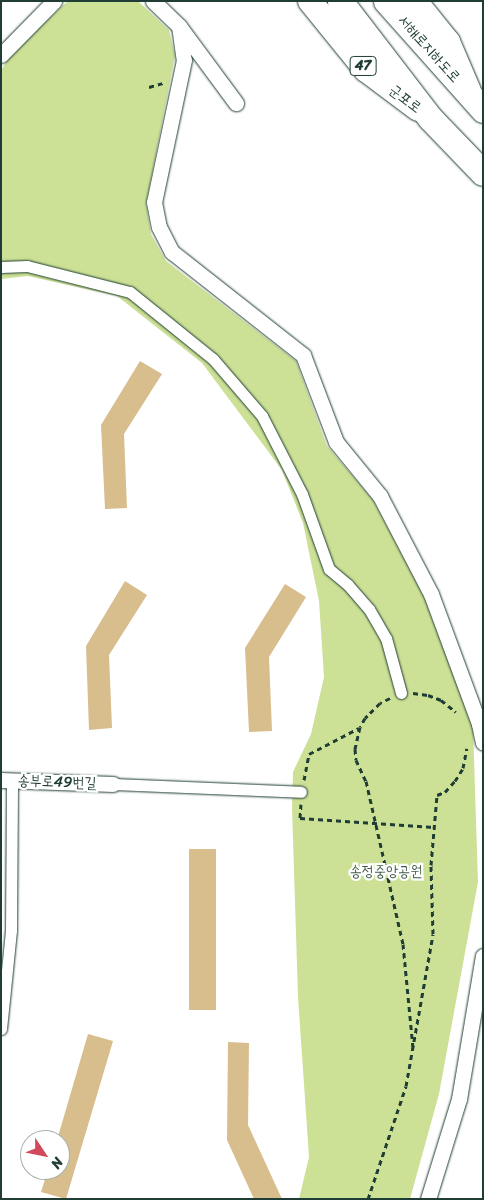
<!DOCTYPE html>
<meta charset="utf-8">
<style>
body{margin:0}
#map{position:relative;width:484px;height:1200px;overflow:hidden;background:#fff;font-family:Sriracha,"Poor Story",sans-serif}
div>[style]{position:absolute}
.green>*{inset:0;background:#cde196}
.building>*{inset:0;background:#d8bd8d;transform-origin:0 0}
.path>*{height:3px;margin-top:-1.5px;transform-origin:0;background:repeating-linear-gradient(90deg,#1f3d34 0 5px,transparent 0 9px)}
.roads{filter:drop-shadow(0 0 1px #1f3d34) drop-shadow(0 0 1px #1f3d34)}
.pedestrian>*{height:11px;margin:-5.5px;padding:0 5.5px;transform-origin:5.5px;border-radius:5.5px;background:#fff}
.minor>*{height:15px;margin:-7.5px;padding:0 7.5px;transform-origin:7.5px;border-radius:7.5px;background:#fff}
.primary>*{height:24px;margin:-12px;padding:0 12px;transform-origin:12px;border-radius:12px;background:#fff}
.trunk>*{height:25px;margin:-12.5px;padding:0 12.5px;transform-origin:12.5px;border-radius:12.5px;background:#fff}
span{translate:-50% -50%;white-space:nowrap;text-align:center;line-height:1.15;-webkit-text-stroke:4.5px #fff;paint-order:stroke}
.shield-label span{padding:1px 4px;background:#fff;border:1px solid;border-radius:4px;-webkit-text-stroke-width:0}
.shield-label{font-size:14px;color:#1f3d34;font-weight:700}
.street-label{font-size:15px;color:#1f3d34}
.park-label{font-size:15px;color:#425e48}
.frame{position:absolute;inset:0;border:2px solid #1f3d34;pointer-events:none}
.north{position:absolute;left:20px;top:1130px;width:50px;height:50px;box-sizing:border-box;background:#fff;border:1px solid #a5b1ae;border-radius:50%;rotate:124deg;font-size:14px;font-weight:700;line-height:20px;text-align:center;color:#1f3d34}
.north::after{content:'';display:block;margin:auto;width:18px;height:22px;background:#d1495b;clip-path:polygon(50% 0,100% 100%,50% 72%,0 100%)}
</style>
<div id="map">
<div class="green">
<i style="clip-path:polygon(68px 1px,138px 1px,169px 30px,175px 56px,146px 204px,151px 234px,166px 261px,296px 361px,327px 446px,373px 500px,423px 594px,473px 727px,478px 882px,439px 1094px,410px 1199px,299px 1199px,309px 1157px,298px 997px,292px 808px,293px 772px,311px 734px,324px 677px,319px 601px,303px 523px,282px 470px,202px 363px,117px 296px,28px 276px,1px 279px,1px 70px,12px 53px)"></i>
</div>
<div class="building">
<i style="clip-path:polygon(140px 361px,162px 374px,124px 434px,127px 508px,105px 509px,101px 425px)"></i>
<i style="clip-path:polygon(125px 581px,147px 595px,109px 655px,112px 728px,89px 730px,86px 646px)"></i>
<i style="clip-path:polygon(285px 584px,306px 597px,269px 657px,272px 731px,249px 732px,245px 648px)"></i>
<i style="left:189px;top:849px;width:27px;height:161px"></i>
<i style="clip-path:polygon(88px 1034px,113px 1041px,66px 1199px,41px 1192px,48px 1170px,60px 1170px,60px 1140px,57px 1140px)"></i>
<i style="clip-path:polygon(228px 1042px,249px 1043px,248px 1125px,282px 1199px,254px 1199px,227px 1140px)"></i>
</div>
<div class="path">
<i style="left:149px;top:87px;width:15px;rotate:-16deg"></i>
<i style="left:413px;top:693px;width:15px;rotate:8deg"></i>
<i style="left:428px;top:695px;width:14px;rotate:21deg"></i>
<i style="left:441px;top:700px;width:19px;rotate:39deg"></i>
<i style="left:390px;top:698px;width:11px;rotate:153deg"></i>
<i style="left:380px;top:703px;width:21px;rotate:135deg"></i>
<i style="left:365px;top:718px;width:10px;rotate:119deg"></i>
<i style="left:360px;top:727px;width:23px;rotate:103deg"></i>
<i style="left:355px;top:749px;width:11px;rotate:85deg"></i>
<i style="left:356px;top:760px;width:23px;rotate:65deg"></i>
<i style="left:366px;top:781px;width:167px;rotate:77.2deg"></i>
<i style="left:403px;top:944px;width:103px;rotate:84.5deg"></i>
<i style="left:304px;top:780px;width:26px;rotate:-79deg"></i>
<i style="left:309px;top:754px;width:56px;rotate:-27.5deg"></i>
<i style="left:301px;top:804px;width:14px;rotate:94deg"></i>
<i style="left:300px;top:818px;width:134px;rotate:3.8deg"></i>
<i style="left:368px;top:1199px;width:119px;rotate:-71.4deg"></i>
<i style="left:406px;top:1086px;width:154px;rotate:-79.9deg"></i>
<i style="left:433px;top:934px;width:69px;rotate:-91.7deg"></i>
<i style="left:431px;top:865px;width:70px;rotate:-85.1deg"></i>
<i style="left:437px;top:795px;width:9px;rotate:-21deg"></i>
<i style="left:445px;top:792px;width:15px;rotate:-48deg"></i>
<i style="left:455px;top:781px;width:15px;rotate:-58deg"></i>
<i style="left:463px;top:768px;width:20px;rotate:-79deg"></i>
</div>
<div class="roads">
<div class="pedestrian">
<i style="left:1px;top:267px;width:26px;rotate:-2deg"></i>
<i style="left:27px;top:266px;width:106px;rotate:14.2deg"></i>
<i style="left:130px;top:292px;width:107px;rotate:38.9deg"></i>
<i style="left:213px;top:359px;width:75px;rotate:49.3deg"></i>
<i style="left:262px;top:416px;width:88px;rotate:62.9deg"></i>
<i style="left:302px;top:494px;width:80px;rotate:70.2deg"></i>
<i style="left:329px;top:569px;width:25px;rotate:40deg"></i>
<i style="left:348px;top:585px;width:32px;rotate:49deg"></i>
<i style="left:369px;top:609px;width:34px;rotate:60deg"></i>
<i style="left:386px;top:638px;width:57px;rotate:74.7deg"></i>
<i style="left:113px;top:784px;width:188px;rotate:2.4deg"></i>
<i style="left:1px;top:1029px;width:100px;rotate:-84.2deg"></i>
<i style="left:11px;top:930px;width:150px;rotate:-89.6deg"></i>
</div>
<div class="minor">
<i style="left:153px;top:1px;width:36px;rotate:44deg"></i>
<i style="left:179px;top:26px;width:96px;rotate:53.5deg"></i>
<i style="left:179px;top:26px;width:34px;rotate:82deg"></i>
<i style="left:184px;top:60px;width:145px;rotate:101.9deg"></i>
<i style="left:154px;top:202px;width:25px;rotate:79deg"></i>
<i style="left:159px;top:227px;width:28px;rotate:63deg"></i>
<i style="left:172px;top:252px;width:167px;rotate:38.2deg"></i>
<i style="left:303px;top:355px;width:93px;rotate:69.2deg"></i>
<i style="left:336px;top:442px;width:70px;rotate:50.8deg"></i>
<i style="left:380px;top:496px;width:110px;rotate:62.5deg"></i>
<i style="left:431px;top:594px;width:139px;rotate:69.7deg"></i>
<i style="left:479px;top:724px;width:19px;rotate:78deg"></i>
<i style="left:1px;top:55px;width:76px;rotate:-45.5deg"></i>
<i style="left:1px;top:780px;width:112px;rotate:2deg"></i>
<i style="left:428px;top:1199px;width:105px;rotate:-72.8deg"></i>
<i style="left:459px;top:1099px;width:145px;rotate:-80.5deg"></i>
</div>
<div class="primary">
<i style="left:310px;top:1px;width:89px;rotate:50.9deg"></i>
<i style="left:366px;top:70px;width:65px;rotate:36.9deg"></i>
<i style="left:415px;top:1px;width:53px;rotate:51.2deg"></i>
<i style="left:448px;top:42px;width:53px;rotate:66.8deg"></i>
</div>
<div class="trunk">
<i style="left:340px;top:1px;width:148px;rotate:52.4deg"></i>
<i style="left:430px;top:118px;width:76px;rotate:46.1deg"></i>
<i style="left:386px;top:1px;width:146px;rotate:48.3deg"></i>
</div>
</div>
<div class="shield-label">
<span style="left:363px;top:66px">47</span>
</div>
<div class="street-label">
<span style="left:429px;top:49px;rotate:48deg">서해로지하도로</span>
<span style="left:405px;top:99px;rotate:37deg">군포로</span>
<span style="left:57px;top:782px;rotate:2deg">송부로49번길</span>
</div>
<div class="park-label">
<span style="left:386px;top:872px">송정중앙공원</span>
</div>
<div class="frame"></div>
<div class="north">N</div>
</div>
